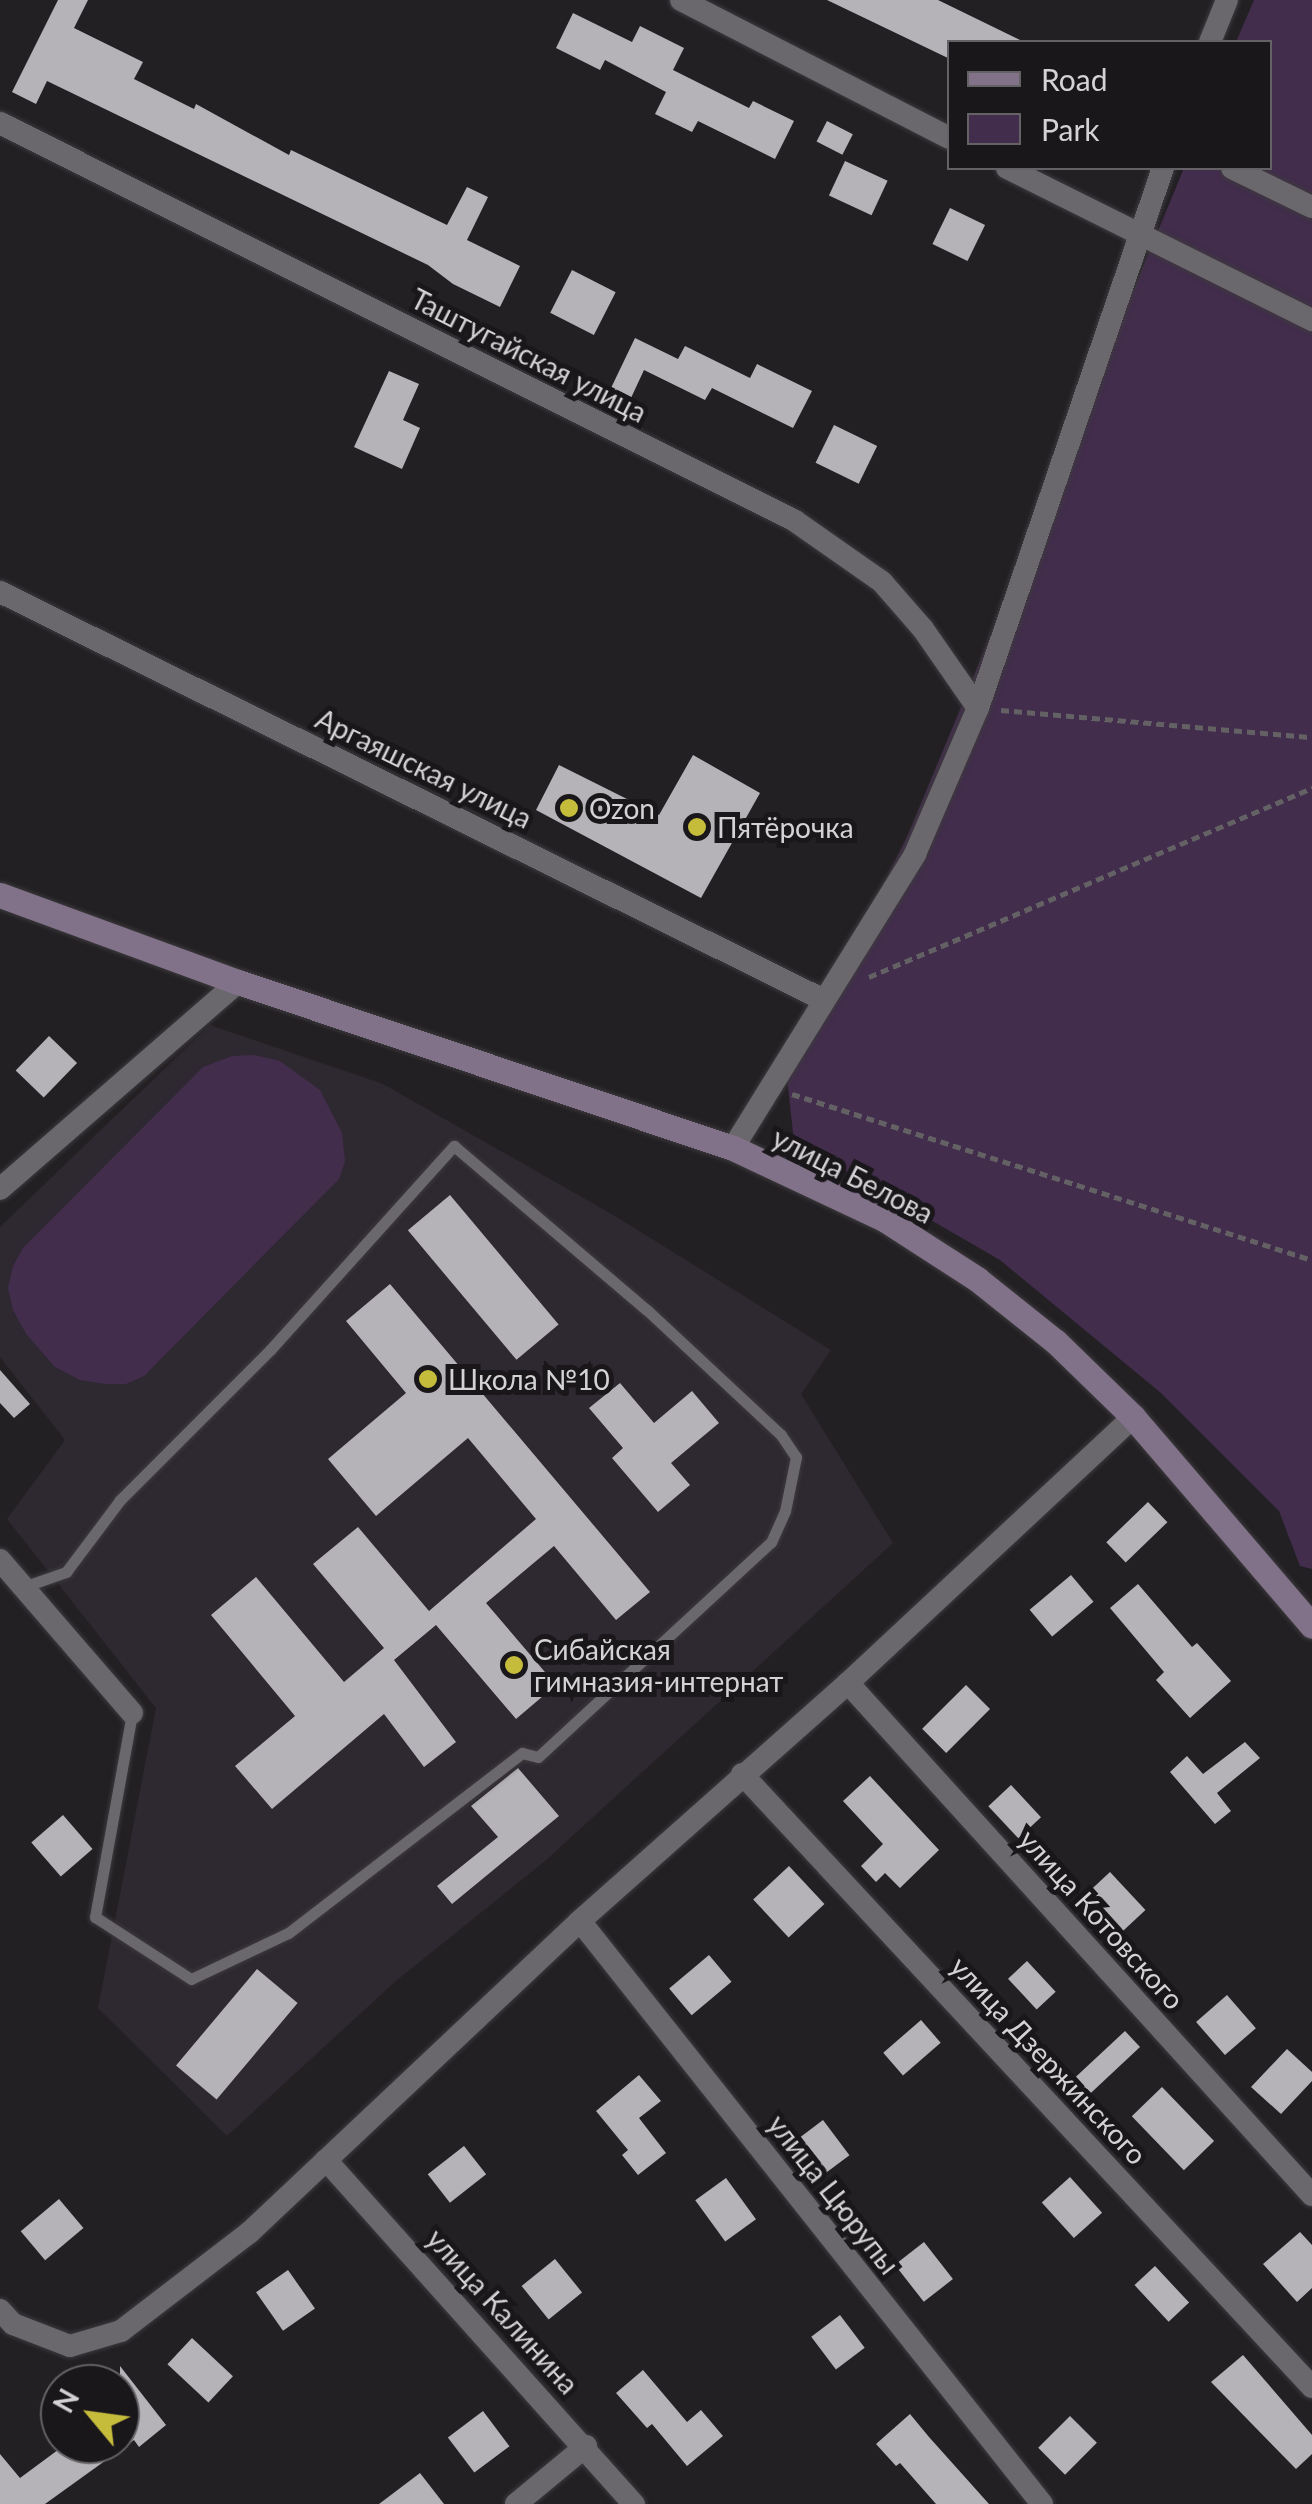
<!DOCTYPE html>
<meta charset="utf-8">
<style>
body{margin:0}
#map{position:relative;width:1312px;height:2504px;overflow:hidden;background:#232024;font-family:Lato,sans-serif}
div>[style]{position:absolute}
.built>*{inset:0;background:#2e2830}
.green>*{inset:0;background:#422d4c}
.building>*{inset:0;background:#b6b3b8;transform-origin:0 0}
.path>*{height:5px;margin-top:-2.5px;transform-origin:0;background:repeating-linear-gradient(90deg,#646165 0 8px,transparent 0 13px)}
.roads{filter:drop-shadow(0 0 2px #3c3a3d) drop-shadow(0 0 2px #3c3a3d)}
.lane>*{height:11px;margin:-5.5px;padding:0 5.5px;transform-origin:5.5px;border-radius:5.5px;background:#6b686d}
.street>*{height:22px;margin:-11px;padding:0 11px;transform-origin:11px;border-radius:11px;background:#6b686d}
.secondary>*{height:25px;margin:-12.5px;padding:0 12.5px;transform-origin:12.5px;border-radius:12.5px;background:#817289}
.dots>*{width:28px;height:28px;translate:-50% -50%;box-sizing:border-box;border:5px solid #1a171b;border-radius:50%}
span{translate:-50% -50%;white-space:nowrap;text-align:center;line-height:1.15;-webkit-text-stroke:10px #1a171b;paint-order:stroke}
.street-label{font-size:28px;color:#d4d2d4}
.poi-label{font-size:28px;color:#d4d2d4}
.left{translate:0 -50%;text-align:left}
.legend{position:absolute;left:947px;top:40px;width:325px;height:130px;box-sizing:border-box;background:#1a171b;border:2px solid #646265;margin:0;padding:12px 18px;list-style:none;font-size:30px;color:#d4d2d4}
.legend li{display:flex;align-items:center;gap:20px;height:50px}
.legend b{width:50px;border:2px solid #646265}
.north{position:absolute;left:40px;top:2364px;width:100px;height:100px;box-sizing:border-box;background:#1a171b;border:2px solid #646265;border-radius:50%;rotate:299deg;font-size:28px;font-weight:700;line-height:40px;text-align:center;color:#d4d2d4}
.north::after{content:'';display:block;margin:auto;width:35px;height:45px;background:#c6bc3c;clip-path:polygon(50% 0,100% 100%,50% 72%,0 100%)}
</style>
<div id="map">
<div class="built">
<i style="clip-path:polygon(210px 1025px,383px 1084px,615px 1216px,831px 1350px,801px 1394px,893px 1543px,545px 1861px,397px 1980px,227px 2136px,98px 2008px,156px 1708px,7px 1519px,65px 1440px,0 1357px,0 1227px)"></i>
</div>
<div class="green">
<i style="clip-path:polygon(1254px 0,1312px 0,1312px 1569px,1300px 1566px,1279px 1511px,1161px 1393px,1000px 1260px,794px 1141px,787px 1078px,908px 835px,1184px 168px,1270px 168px,1270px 42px,1236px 42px)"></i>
<i style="clip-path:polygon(254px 1055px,280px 1061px,320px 1090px,342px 1133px,345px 1161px,339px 1179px,144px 1376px,126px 1384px,105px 1384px,80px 1380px,55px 1367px,26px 1334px,13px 1310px,8px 1288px,13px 1266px,23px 1248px,203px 1067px,232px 1056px)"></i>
</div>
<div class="building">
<i style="clip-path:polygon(58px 0,88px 0,74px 28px,143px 62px,134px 79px,194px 109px,196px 104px,289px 155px,291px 150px,447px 225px,467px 187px,488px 197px,467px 240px,520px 266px,500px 307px,453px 284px,428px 265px,47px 81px,36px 104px,12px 92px)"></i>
<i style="clip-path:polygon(827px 0,938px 0,1024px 42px,950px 42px,950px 59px)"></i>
<i style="clip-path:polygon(573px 13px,632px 42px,640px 26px,684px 48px,673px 70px,749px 108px,753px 101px,794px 121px,775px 159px,698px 121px,692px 132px,655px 114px,666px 92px,605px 60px,600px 70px,556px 48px)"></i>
<i style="left:827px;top:121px;width:29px;height:23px;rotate:27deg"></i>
<i style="left:845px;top:161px;width:47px;height:38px;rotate:25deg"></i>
<i style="left:950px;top:208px;width:39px;height:40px;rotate:26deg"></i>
<i style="left:572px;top:270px;width:49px;height:48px;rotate:27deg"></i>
<i style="clip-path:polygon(635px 338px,678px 359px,685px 346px,750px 378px,757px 364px,812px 391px,793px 428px,712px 388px,705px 400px,644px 370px,631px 398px,611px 388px)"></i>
<i style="clip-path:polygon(389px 371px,419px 384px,403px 420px,420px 428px,402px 469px,354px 447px)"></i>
<i style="left:834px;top:425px;width:48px;height:42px;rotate:26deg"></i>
<i style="clip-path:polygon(693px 755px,760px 793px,701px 898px,536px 810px,559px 765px,659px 815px)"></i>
<i style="left:49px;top:1036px;width:39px;height:48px;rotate:44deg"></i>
<i style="left:450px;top:1195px;width:169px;height:55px;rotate:50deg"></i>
<i style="clip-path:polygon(390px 1284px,650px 1592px,616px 1620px,554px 1546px,486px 1603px,556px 1685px,516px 1719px,436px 1625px,394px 1660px,456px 1742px,424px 1767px,384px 1714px,272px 1809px,235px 1766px,295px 1716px,211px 1615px,256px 1577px,344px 1682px,384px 1648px,313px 1564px,358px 1527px,429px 1611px,536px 1519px,468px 1438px,376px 1516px,328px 1459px,406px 1393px,346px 1321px)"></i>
<i style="clip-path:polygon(0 1370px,30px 1404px,14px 1418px,0 1403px)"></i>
<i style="clip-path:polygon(620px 1383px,654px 1423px,692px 1391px,719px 1423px,671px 1463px,690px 1485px,658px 1512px,612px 1458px,623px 1448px,589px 1408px)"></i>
<i style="left:1148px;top:1502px;width:28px;height:58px;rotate:46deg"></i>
<i style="left:1071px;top:1575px;width:35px;height:54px;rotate:50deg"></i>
<i style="clip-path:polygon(1138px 1584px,1192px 1647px,1197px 1643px,1231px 1681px,1190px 1718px,1156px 1680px,1164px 1672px,1110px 1608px)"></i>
<i style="left:966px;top:1685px;width:34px;height:62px;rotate:45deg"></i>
<i style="clip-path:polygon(1245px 1742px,1260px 1758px,1217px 1793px,1231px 1811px,1215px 1824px,1170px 1772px,1187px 1756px,1203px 1774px)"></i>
<i style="clip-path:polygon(518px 1768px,559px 1816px,452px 1904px,437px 1886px,498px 1837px,471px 1806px)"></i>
<i style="clip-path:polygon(870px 1776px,939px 1850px,900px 1888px,885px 1873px,876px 1882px,861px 1866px,883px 1844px,843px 1801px)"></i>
<i style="left:1011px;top:1785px;width:44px;height:31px;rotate:47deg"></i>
<i style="left:63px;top:1815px;width:45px;height:42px;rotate:49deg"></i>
<i style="left:789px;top:1866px;width:52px;height:49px;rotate:47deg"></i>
<i style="left:1110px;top:1872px;width:52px;height:40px;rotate:47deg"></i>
<i style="left:709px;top:1955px;width:35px;height:52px;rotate:50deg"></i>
<i style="left:1027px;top:1961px;width:42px;height:26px;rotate:47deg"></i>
<i style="left:257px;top:1969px;width:53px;height:126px;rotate:40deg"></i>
<i style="left:1227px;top:1995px;width:44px;height:41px;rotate:49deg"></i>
<i style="left:921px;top:2020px;width:30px;height:50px;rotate:49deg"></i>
<i style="left:1125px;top:2031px;width:22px;height:84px;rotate:47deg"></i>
<i style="clip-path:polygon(1287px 2049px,1312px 2072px,1312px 2081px,1281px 2114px,1251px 2087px)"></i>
<i style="clip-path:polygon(639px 2075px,661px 2101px,639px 2118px,666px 2153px,638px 2175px,622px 2155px,628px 2150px,596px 2111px)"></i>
<i style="left:1162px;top:2087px;width:75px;height:42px;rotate:46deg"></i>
<i style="left:823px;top:2120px;width:44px;height:34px;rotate:53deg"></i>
<i style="left:464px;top:2146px;width:36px;height:46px;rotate:52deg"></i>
<i style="left:1070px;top:2177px;width:48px;height:38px;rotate:48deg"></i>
<i style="left:726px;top:2178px;width:51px;height:38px;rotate:54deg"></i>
<i style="left:59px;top:2199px;width:38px;height:50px;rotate:50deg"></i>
<i style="clip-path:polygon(1300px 2232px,1312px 2245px,1312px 2288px,1297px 2302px,1263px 2264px)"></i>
<i style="left:924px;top:2242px;width:47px;height:37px;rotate:52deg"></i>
<i style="left:555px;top:2259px;width:43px;height:43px;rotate:51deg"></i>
<i style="left:1155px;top:2266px;width:50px;height:28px;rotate:47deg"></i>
<i style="left:288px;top:2270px;width:47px;height:39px;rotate:55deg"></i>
<i style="left:840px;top:2315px;width:41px;height:36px;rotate:53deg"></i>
<i style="left:192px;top:2338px;width:56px;height:36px;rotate:43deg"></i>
<i style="clip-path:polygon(1243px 2355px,1312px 2435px,1312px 2454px,1296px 2469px,1211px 2382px)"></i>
<i style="clip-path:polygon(120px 2366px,166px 2425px,139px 2447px,134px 2440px,45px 2504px,0 2504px,0 2454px,20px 2478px,66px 2444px,120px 2444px)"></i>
<i style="clip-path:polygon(643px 2370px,687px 2422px,701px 2410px,723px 2436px,687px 2466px,652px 2424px,647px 2428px,616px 2393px)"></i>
<i style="left:483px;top:2411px;width:44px;height:44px;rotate:53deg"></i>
<i style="clip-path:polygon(910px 2414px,929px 2437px,989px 2504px,936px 2504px,900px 2463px,896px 2466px,876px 2444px)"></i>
<i style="left:1070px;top:2416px;width:38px;height:45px;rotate:45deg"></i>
<i style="clip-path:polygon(420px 2473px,444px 2504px,379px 2504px)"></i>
</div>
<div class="path">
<i style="left:1001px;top:710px;width:312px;rotate:5deg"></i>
<i style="left:869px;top:977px;width:482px;rotate:-23.1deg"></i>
<i style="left:792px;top:1094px;width:546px;rotate:17.7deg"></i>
</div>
<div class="roads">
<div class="lane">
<i style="left:23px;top:1587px;width:46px;rotate:-19.2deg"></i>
<i style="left:66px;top:1572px;width:90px;rotate:-53.1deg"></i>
<i style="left:120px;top:1500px;width:212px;rotate:-45deg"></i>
<i style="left:270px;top:1350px;width:275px;rotate:-48deg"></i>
<i style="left:454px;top:1146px;width:253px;rotate:40.4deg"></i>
<i style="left:647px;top:1310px;width:183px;rotate:43deg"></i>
<i style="left:781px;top:1435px;width:27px;rotate:56deg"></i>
<i style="left:796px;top:1457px;width:55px;rotate:101.5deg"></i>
<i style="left:785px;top:1511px;width:34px;rotate:114deg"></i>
<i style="left:771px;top:1542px;width:317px;rotate:137.3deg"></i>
<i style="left:538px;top:1757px;width:16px;rotate:-166deg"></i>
<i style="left:522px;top:1753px;width:295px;rotate:142.4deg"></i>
<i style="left:288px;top:1933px;width:107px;rotate:154.6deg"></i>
<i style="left:191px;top:1979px;width:114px;rotate:-147.1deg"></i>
<i style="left:95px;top:1917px;width:207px;rotate:-79.7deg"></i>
</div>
<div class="street">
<i style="left:681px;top:0;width:301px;rotate:27.2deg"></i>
<i style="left:1210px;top:42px;width:45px;rotate:-68deg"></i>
<i style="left:0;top:123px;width:889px;rotate:26.59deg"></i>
<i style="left:795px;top:521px;width:106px;rotate:35deg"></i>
<i style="left:882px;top:582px;width:62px;rotate:48.9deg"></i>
<i style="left:923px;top:629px;width:96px;rotate:55.2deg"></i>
<i style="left:1007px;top:168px;width:341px;rotate:26.5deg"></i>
<i style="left:1232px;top:168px;width:89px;rotate:26deg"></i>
<i style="left:0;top:592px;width:917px;rotate:26.34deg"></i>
<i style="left:733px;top:1148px;width:346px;rotate:-58.2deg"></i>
<i style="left:915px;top:854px;width:159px;rotate:-66.7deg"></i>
<i style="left:978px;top:708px;width:571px;rotate:-71.09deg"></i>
<i style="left:0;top:1189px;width:315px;rotate:-41deg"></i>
<i style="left:0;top:1560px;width:202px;rotate:49.2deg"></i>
<i style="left:848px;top:1683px;width:691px;rotate:47.82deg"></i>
<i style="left:742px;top:1774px;width:837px;rotate:47.08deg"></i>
<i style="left:580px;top:1921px;width:744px;rotate:51.6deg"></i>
<i style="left:326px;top:2160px;width:462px;rotate:48.2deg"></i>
<i style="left:0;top:2310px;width:19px;rotate:47deg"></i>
<i style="left:13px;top:2324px;width:61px;rotate:21.1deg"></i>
<i style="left:70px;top:2346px;width:53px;rotate:-16.4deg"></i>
<i style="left:121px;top:2331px;width:163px;rotate:-37.5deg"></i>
<i style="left:250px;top:2232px;width:453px;rotate:-43.3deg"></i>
<i style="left:580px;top:1921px;width:358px;rotate:-41.6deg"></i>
<i style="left:848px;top:1683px;width:390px;rotate:-43deg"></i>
<i style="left:516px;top:2504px;width:91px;rotate:-39.6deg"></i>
</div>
<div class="secondary">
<i style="left:0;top:895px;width:253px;rotate:20.1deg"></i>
<i style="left:238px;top:982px;width:522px;rotate:18.54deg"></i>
<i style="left:733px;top:1148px;width:167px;rotate:25.2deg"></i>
<i style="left:884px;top:1219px;width:111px;rotate:32.8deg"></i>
<i style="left:977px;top:1279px;width:101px;rotate:38.6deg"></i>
<i style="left:1056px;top:1342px;width:107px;rotate:44.2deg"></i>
<i style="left:1133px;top:1417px;width:275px;rotate:49.4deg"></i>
</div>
</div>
<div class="dots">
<i style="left:569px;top:808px;background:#c6bc3c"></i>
<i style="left:697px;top:827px;background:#c6bc3c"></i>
<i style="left:428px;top:1379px;background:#c6bc3c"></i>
<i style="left:514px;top:1665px;background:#c6bc3c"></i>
</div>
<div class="street-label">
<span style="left:529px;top:355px;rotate:27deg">Таштугайская улица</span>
<span style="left:424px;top:768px;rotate:26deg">Аргаяшская улица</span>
<span style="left:853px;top:1175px;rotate:27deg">улица Белова</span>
<span style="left:1102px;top:1919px;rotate:48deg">улица Котовского</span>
<span style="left:1049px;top:2060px;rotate:47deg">улица Дзержинского</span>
<span style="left:834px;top:2194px;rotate:52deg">улица Цюрупы</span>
<span style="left:503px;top:2311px;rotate:48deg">улица Калинина</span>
</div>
<div class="poi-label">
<span class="left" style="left:589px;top:808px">Ozon</span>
<span class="left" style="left:717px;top:827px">Пятёрочка</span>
<span class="left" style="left:448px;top:1379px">Школа №10</span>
<span class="left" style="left:534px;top:1665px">Сибайская<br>гимназия-интернат</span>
</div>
<ul class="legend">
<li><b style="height:12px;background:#817289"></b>Road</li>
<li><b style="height:28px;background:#422d4c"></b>Park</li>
</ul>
<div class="north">N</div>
</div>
